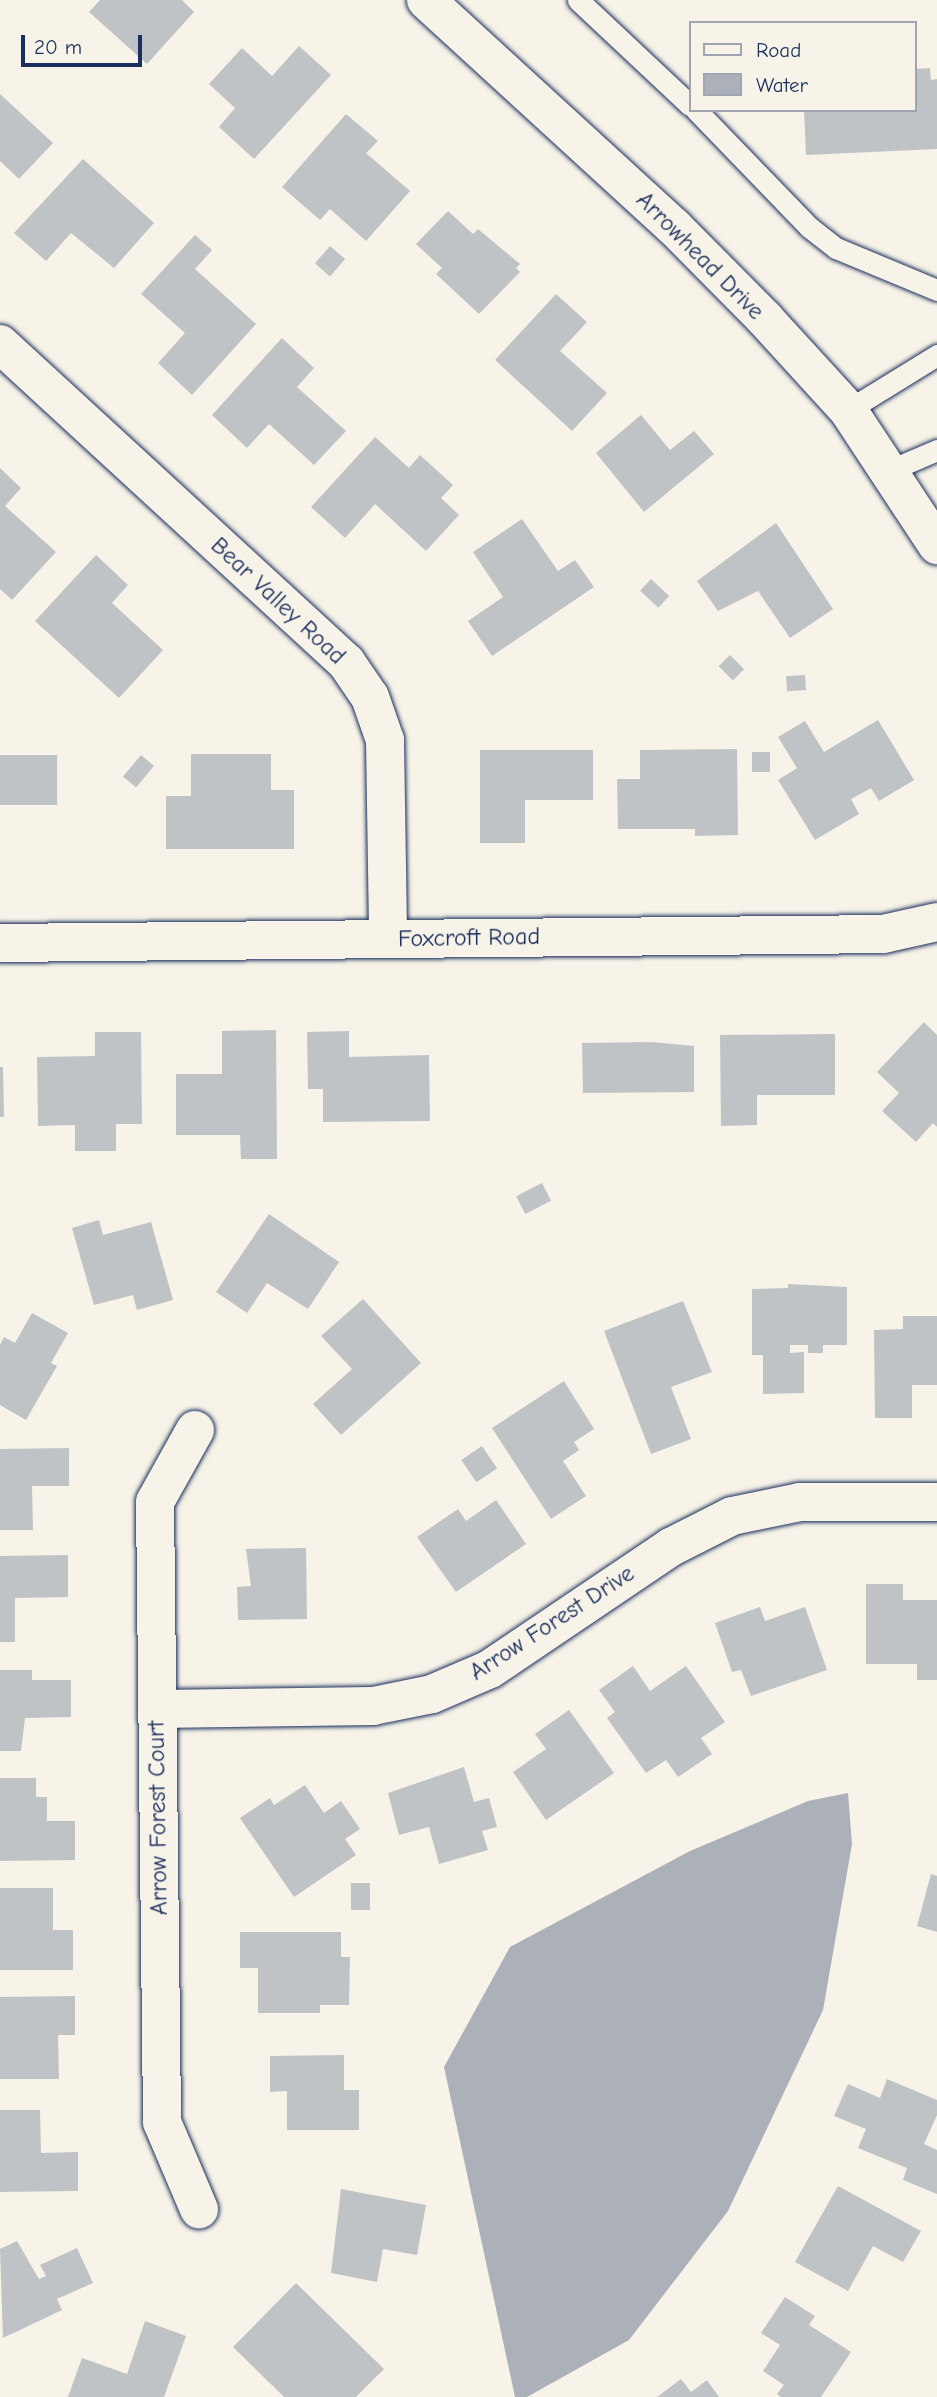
<!DOCTYPE html>
<style>
body{margin:0}
#map{position:relative;width:937px;height:2397px;overflow:hidden;background:#f7f3e8;font-family:"Comic Neue",sans-serif}
div>[style]{position:absolute}
.water>*{inset:0;background:#acb0b9}
.building>*{inset:0;background:#c0c3c5;transform-origin:0 0}
.roads{filter:drop-shadow(0 0 2px #1b2f5e) drop-shadow(0 0 2px #1b2f5e)}
.service>*{height:21px;margin:-10.5px;padding:0 10.5px;transform-origin:10.5px;border-radius:10.5px;background:#f7f3e8}
.minor>*{height:38px;margin:-19px;padding:0 19px;transform-origin:19px;border-radius:19px;background:#f7f3e8}
span{translate:-50% -50%;white-space:nowrap;text-align:center;line-height:1.15;-webkit-text-stroke:7px #f7f3e8;paint-order:stroke}
.street-label{font-size:24px;color:#1b2f5e}
.legend{position:absolute;left:689px;top:21px;width:228px;height:91px;box-sizing:border-box;background:#f7f3e8;border:2px solid #9fa5b1;margin:0;padding:9px 12px;list-style:none;font-size:21px;color:#1b2f5e}
.legend li{display:flex;align-items:center;gap:14px;height:35px}
.legend b{width:35px;border:2px solid #9fa5b1}
.scale{position:absolute;left:21px;top:35px;width:121px;height:32px;box-sizing:border-box;border:4px solid #1b2f5e;border-top:0;padding-left:9px;font-size:21px;line-height:24px;white-space:nowrap;color:#1b2f5e;-webkit-text-stroke:5px #f7f3e8;paint-order:stroke}
</style>
<div id="map">
<div class="water">
<i style="clip-path:polygon(848px 1793px,852px 1844px,823px 2010px,728px 2211px,629px 2340px,527px 2397px,515px 2397px,444px 2067px,510px 1947px,690px 1851px,808px 1801px)"></i>
</div>
<div class="building">
<i style="clip-path:polygon(100px 0,182px 0,194px 12px,147px 64px,89px 12px)"></i>
<i style="clip-path:polygon(299px 46px,331px 75px,254px 159px,219px 127px,235px 108px,209px 84px,242px 48px,272px 76px)"></i>
<i style="clip-path:polygon(930px 68px,931px 80px,937px 79px,937px 149px,806px 155px,804px 110px,914px 110px,914px 69px)"></i>
<i style="clip-path:polygon(0 94px,53px 143px,19px 179px,0 161px)"></i>
<i style="clip-path:polygon(346px 114px,378px 141px,366px 153px,410px 191px,366px 241px,330px 209px,320px 220px,282px 187px)"></i>
<i style="clip-path:polygon(83px 159px,154px 223px,114px 268px,71px 233px,46px 261px,14px 233px)"></i>
<i style="clip-path:polygon(448px 211px,473px 234px,478px 229px,520px 264px,516px 268px,520px 272px,479px 314px,436px 274px,442px 268px,416px 244px)"></i>
<i style="clip-path:polygon(195px 235px,212px 250px,195px 269px,256px 324px,192px 395px,158px 363px,185px 333px,141px 294px)"></i>
<i style="left:330px;top:246px;width:20px;height:23px;rotate:41deg"></i>
<i style="clip-path:polygon(556px 294px,587px 322px,560px 351px,607px 393px,572px 431px,495px 360px)"></i>
<i style="clip-path:polygon(282px 338px,314px 368px,297px 387px,346px 431px,314px 465px,269px 424px,247px 448px,212px 415px)"></i>
<i style="clip-path:polygon(641px 415px,670px 450px,694px 431px,714px 454px,644px 512px,596px 453px)"></i>
<i style="clip-path:polygon(375px 437px,409px 468px,420px 455px,453px 485px,441px 498px,459px 515px,426px 551px,375px 504px,345px 538px,311px 507px)"></i>
<i style="clip-path:polygon(0 468px,21px 488px,5px 506px,56px 552px,12px 600px,0 589px)"></i>
<i style="clip-path:polygon(522px 519px,558px 571px,575px 560px,594px 587px,492px 656px,468px 621px,503px 597px,473px 552px)"></i>
<i style="clip-path:polygon(776px 523px,833px 609px,790px 638px,758px 591px,718px 611px,697px 581px)"></i>
<i style="clip-path:polygon(96px 555px,128px 585px,112px 603px,163px 650px,119px 698px,35px 621px)"></i>
<i style="left:651px;top:579px;width:25px;height:16px;rotate:43deg"></i>
<i style="left:730px;top:655px;width:20px;height:16px;rotate:45deg"></i>
<i style="left:805px;top:675px;width:15px;height:19px;rotate:86deg"></i>
<i style="clip-path:polygon(878px 720px,914px 780px,879px 801px,871px 788px,851px 799px,859px 814px,815px 840px,778px 780px,797px 768px,778px 737px,805px 721px,824px 752px)"></i>
<i style="clip-path:polygon(737px 749px,738px 835px,695px 836px,695px 829px,618px 829px,617px 779px,640px 779px,640px 750px)"></i>
<i style="clip-path:polygon(480px 750px,593px 750px,593px 800px,525px 800px,525px 843px,480px 843px)"></i>
<i style="left:770px;top:752px;width:20px;height:18px;rotate:90deg"></i>
<i style="clip-path:polygon(191px 754px,271px 754px,271px 790px,294px 790px,294px 849px,166px 849px,166px 796px,191px 796px)"></i>
<i style="left:0;top:755px;width:57px;height:50px"></i>
<i style="left:141px;top:755px;width:17px;height:28px;rotate:40deg"></i>
<i style="clip-path:polygon(924px 1022px,937px 1035px,937px 1127px,933px 1123px,916px 1142px,882px 1111px,899px 1093px,877px 1072px)"></i>
<i style="clip-path:polygon(276px 1030px,277px 1159px,241px 1159px,240px 1135px,176px 1135px,176px 1074px,222px 1074px,222px 1031px)"></i>
<i style="clip-path:polygon(349px 1031px,349px 1057px,429px 1055px,430px 1121px,323px 1122px,323px 1089px,308px 1089px,307px 1032px)"></i>
<i style="clip-path:polygon(95px 1032px,141px 1032px,142px 1124px,116px 1124px,116px 1151px,75px 1151px,75px 1125px,38px 1126px,37px 1057px,95px 1056px)"></i>
<i style="clip-path:polygon(835px 1034px,835px 1095px,757px 1095px,757px 1125px,721px 1126px,720px 1035px)"></i>
<i style="clip-path:polygon(651px 1042px,694px 1046px,694px 1092px,583px 1093px,582px 1043px)"></i>
<i style="clip-path:polygon(0 1067px,3px 1067px,4px 1117px,0 1117px)"></i>
<i style="left:542px;top:1183px;width:20px;height:29px;rotate:63deg"></i>
<i style="clip-path:polygon(269px 1214px,339px 1262px,308px 1309px,267px 1283px,247px 1313px,216px 1292px)"></i>
<i style="clip-path:polygon(99px 1220px,103px 1235px,151px 1222px,173px 1300px,137px 1310px,133px 1295px,94px 1305px,72px 1228px)"></i>
<i style="clip-path:polygon(788px 1284px,847px 1287px,847px 1345px,823px 1345px,823px 1353px,808px 1353px,808px 1345px,790px 1345px,790px 1353px,804px 1352px,804px 1393px,763px 1394px,763px 1355px,752px 1355px,752px 1289px,788px 1288px)"></i>
<i style="clip-path:polygon(363px 1299px,421px 1363px,341px 1435px,313px 1404px,352px 1369px,321px 1336px)"></i>
<i style="clip-path:polygon(683px 1301px,712px 1372px,671px 1387px,691px 1439px,651px 1454px,604px 1331px)"></i>
<i style="clip-path:polygon(32px 1313px,68px 1333px,51px 1363px,57px 1366px,26px 1420px,0 1405px,0 1345px,4px 1337px,15px 1343px)"></i>
<i style="clip-path:polygon(903px 1316px,937px 1316px,937px 1385px,912px 1385px,912px 1418px,875px 1418px,874px 1330px,903px 1329px)"></i>
<i style="clip-path:polygon(564px 1381px,594px 1429px,574px 1442px,579px 1450px,563px 1461px,586px 1496px,551px 1519px,492px 1428px)"></i>
<i style="left:482px;top:1446px;width:27px;height:25px;rotate:56deg"></i>
<i style="clip-path:polygon(69px 1448px,69px 1486px,32px 1486px,33px 1530px,0 1530px,0 1449px)"></i>
<i style="clip-path:polygon(496px 1500px,526px 1544px,456px 1592px,417px 1537px,458px 1509px,466px 1521px)"></i>
<i style="clip-path:polygon(306px 1548px,307px 1619px,238px 1620px,237px 1587px,251px 1586px,246px 1549px)"></i>
<i style="clip-path:polygon(68px 1555px,68px 1597px,15px 1598px,15px 1642px,0 1642px,0 1556px)"></i>
<i style="clip-path:polygon(866px 1584px,903px 1584px,903px 1600px,937px 1600px,937px 1680px,917px 1680px,917px 1664px,866px 1664px)"></i>
<i style="clip-path:polygon(760px 1607px,765px 1621px,805px 1607px,827px 1670px,751px 1696px,741px 1670px,732px 1672px,715px 1623px)"></i>
<i style="clip-path:polygon(633px 1666px,650px 1691px,686px 1666px,725px 1722px,701px 1738px,712px 1754px,678px 1777px,666px 1760px,646px 1773px,607px 1718px,615px 1712px,599px 1690px)"></i>
<i style="clip-path:polygon(0 1670px,32px 1670px,32px 1680px,71px 1680px,71px 1717px,25px 1718px,21px 1751px,0 1751px)"></i>
<i style="clip-path:polygon(569px 1710px,614px 1773px,546px 1820px,513px 1772px,546px 1749px,535px 1734px)"></i>
<i style="clip-path:polygon(464px 1767px,474px 1802px,489px 1798px,497px 1827px,482px 1831px,488px 1850px,439px 1864px,429px 1827px,399px 1835px,388px 1793px)"></i>
<i style="clip-path:polygon(0 1778px,36px 1778px,36px 1797px,47px 1797px,47px 1821px,75px 1821px,75px 1860px,0 1861px)"></i>
<i style="clip-path:polygon(305px 1785px,324px 1813px,341px 1801px,360px 1829px,345px 1839px,356px 1855px,294px 1897px,240px 1818px,270px 1798px,274px 1805px)"></i>
<i style="clip-path:polygon(931px 1874px,937px 1876px,937px 1932px,917px 1926px)"></i>
<i style="left:351px;top:1883px;width:19px;height:27px"></i>
<i style="clip-path:polygon(0 1888px,53px 1888px,53px 1930px,73px 1930px,73px 1970px,0 1970px)"></i>
<i style="clip-path:polygon(240px 1932px,341px 1932px,341px 1957px,350px 1957px,349px 2005px,320px 2005px,320px 2013px,258px 2013px,258px 1968px,240px 1968px)"></i>
<i style="clip-path:polygon(75px 1996px,75px 2035px,58px 2035px,59px 2079px,0 2079px,0 1997px)"></i>
<i style="clip-path:polygon(344px 2055px,344px 2090px,359px 2090px,359px 2130px,287px 2130px,287px 2091px,270px 2092px,270px 2056px)"></i>
<i style="clip-path:polygon(887px 2079px,937px 2100px,937px 2115px,924px 2144px,937px 2150px,937px 2194px,903px 2180px,907px 2168px,858px 2148px,866px 2129px,834px 2116px,848px 2084px,880px 2098px)"></i>
<i style="clip-path:polygon(0 2110px,40px 2110px,41px 2153px,78px 2152px,78px 2191px,0 2192px)"></i>
<i style="clip-path:polygon(838px 2186px,921px 2231px,903px 2262px,873px 2246px,848px 2291px,795px 2262px)"></i>
<i style="clip-path:polygon(341px 2189px,426px 2205px,417px 2255px,383px 2249px,377px 2282px,331px 2273px)"></i>
<i style="clip-path:polygon(17px 2241px,39px 2279px,46px 2276px,40px 2265px,77px 2248px,93px 2283px,57px 2299px,62px 2310px,3px 2338px,0 2249px)"></i>
<i style="clip-path:polygon(296px 2283px,384px 2369px,356px 2397px,284px 2397px,233px 2347px)"></i>
<i style="clip-path:polygon(785px 2297px,815px 2316px,809px 2325px,851px 2352px,821px 2397px,781px 2397px,777px 2394px,784px 2385px,763px 2371px,780px 2345px,761px 2333px)"></i>
<i style="clip-path:polygon(145px 2321px,186px 2336px,164px 2397px,68px 2397px,82px 2358px,127px 2374px)"></i>
<i style="clip-path:polygon(681px 2379px,691px 2392px,707px 2380px,719px 2397px,657px 2397px)"></i>
</div>
<div class="roads">
<div class="service">
<i style="left:578px;top:0;width:154px;rotate:43.2deg"></i>
<i style="left:696px;top:110px;width:163px;rotate:46deg"></i>
<i style="left:809px;top:227px;width:34px;rotate:38deg"></i>
<i style="left:836px;top:248px;width:109px;rotate:22.6deg"></i>
<i style="left:848px;top:410px;width:105px;rotate:-31.7deg"></i>
<i style="left:888px;top:471px;width:53px;rotate:-23.2deg"></i>
</div>
<div class="minor">
<i style="left:426px;top:0;width:336px;rotate:42.5deg"></i>
<i style="left:674px;top:227px;width:129px;rotate:45.3deg"></i>
<i style="left:765px;top:319px;width:123px;rotate:47.6deg"></i>
<i style="left:848px;top:410px;width:162px;rotate:56.6deg"></i>
<i style="left:0;top:344px;width:470px;rotate:42.6deg"></i>
<i style="left:346px;top:662px;width:42px;rotate:55.6deg"></i>
<i style="left:370px;top:697px;width:46px;rotate:70.8deg"></i>
<i style="left:385px;top:740px;width:199px;rotate:89.1deg"></i>
<i style="left:0;top:943px;width:883px;rotate:-0.58deg"></i>
<i style="left:883px;top:934px;width:55px;rotate:-12.5deg"></i>
<i style="left:195px;top:1430px;width:82px;rotate:119.1deg"></i>
<i style="left:155px;top:1502px;width:620px;rotate:89.35deg"></i>
<i style="left:162px;top:2122px;width:95px;rotate:67deg"></i>
<i style="left:157px;top:1709px;width:216px;rotate:-0.8deg"></i>
<i style="left:373px;top:1706px;width:60px;rotate:-11.5deg"></i>
<i style="left:432px;top:1694px;width:63px;rotate:-23.3deg"></i>
<i style="left:490px;top:1669px;width:218px;rotate:-34deg"></i>
<i style="left:671px;top:1547px;width:68px;rotate:-26.9deg"></i>
<i style="left:732px;top:1516px;width:69px;rotate:-11.6deg"></i>
<i style="left:800px;top:1502px;width:137px"></i>
</div>
</div>
<div class="street-label">
<span style="left:700px;top:256px;rotate:45deg">Arrowhead Drive</span>
<span style="left:278px;top:601px;rotate:43deg">Bear Valley Road</span>
<span style="left:469px;top:938px;rotate:-1deg">Foxcroft Road</span>
<span style="left:552px;top:1623px;rotate:-33deg">Arrow Forest Drive</span>
<span style="left:158px;top:1818px;rotate:-91deg">Arrow Forest Court</span>
</div>
<ul class="legend">
<li><b style="height:9px;background:#f7f3e8"></b>Road</li>
<li><b style="height:19px;background:#acb0b9"></b>Water</li>
</ul>
<div class="scale">20 m</div>
</div>
